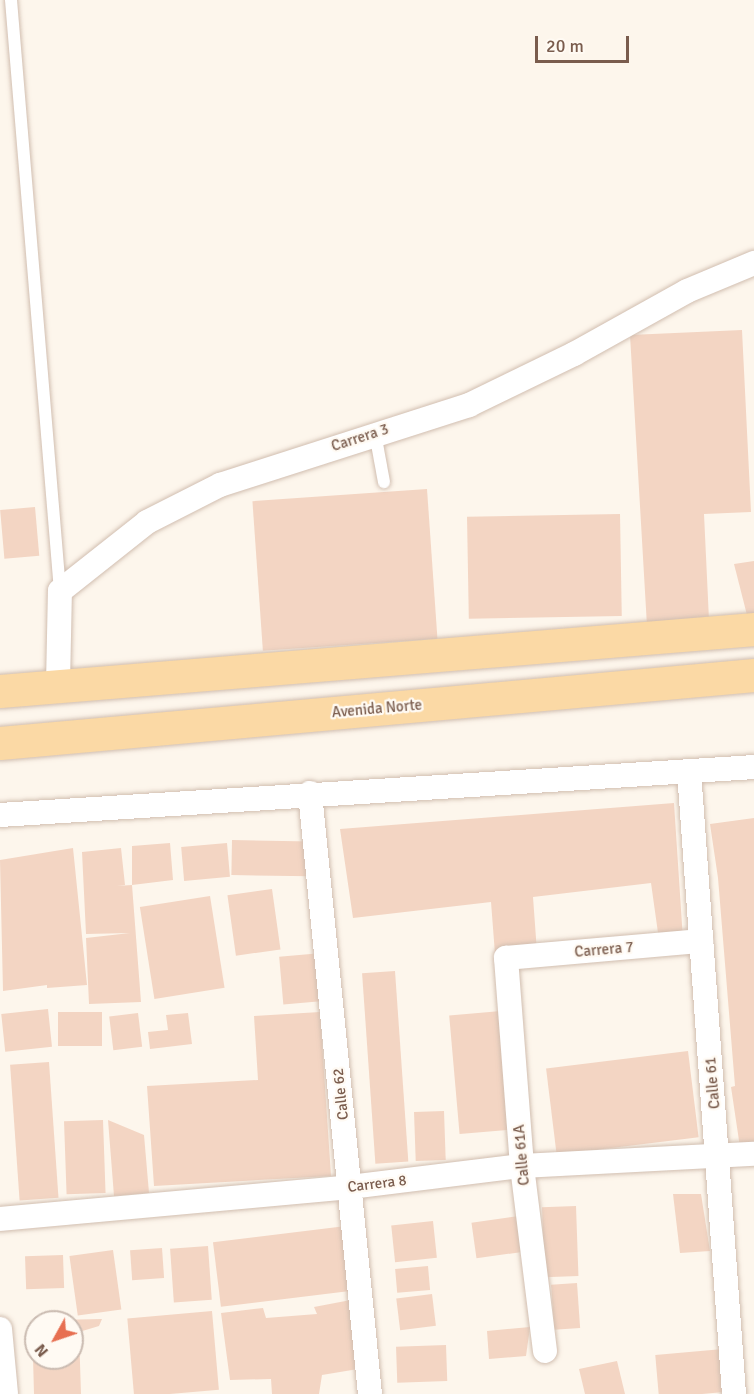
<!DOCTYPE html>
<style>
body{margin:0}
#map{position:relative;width:754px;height:1394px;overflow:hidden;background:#fdf6ec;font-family:Signika,sans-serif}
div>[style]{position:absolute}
.building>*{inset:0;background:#f3d5c3;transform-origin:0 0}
.roads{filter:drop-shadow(0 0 2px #d1beb0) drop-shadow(0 0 2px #d1beb0)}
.lane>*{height:12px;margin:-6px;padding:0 6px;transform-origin:6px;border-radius:6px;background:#fff}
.street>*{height:24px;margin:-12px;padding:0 12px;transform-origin:12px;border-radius:12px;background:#fff}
.primary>*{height:33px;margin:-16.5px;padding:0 16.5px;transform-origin:16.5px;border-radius:16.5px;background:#fbd9a5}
span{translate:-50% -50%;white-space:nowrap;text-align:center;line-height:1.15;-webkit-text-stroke:4.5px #fffaf3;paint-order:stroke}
.street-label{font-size:15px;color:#7a5c4d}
.north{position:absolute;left:24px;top:1310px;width:60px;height:60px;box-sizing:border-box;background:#fffaf3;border:2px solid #cabbb1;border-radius:50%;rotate:230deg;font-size:16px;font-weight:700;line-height:24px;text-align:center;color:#7a5c4d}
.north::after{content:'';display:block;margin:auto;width:21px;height:27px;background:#e76f51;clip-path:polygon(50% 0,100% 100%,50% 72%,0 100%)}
.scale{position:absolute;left:535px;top:36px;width:94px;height:27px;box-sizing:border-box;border:3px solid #7a5c4d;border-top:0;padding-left:8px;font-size:18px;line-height:21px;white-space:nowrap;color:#7a5c4d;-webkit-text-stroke:4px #fffaf3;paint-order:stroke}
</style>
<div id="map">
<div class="building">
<i style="clip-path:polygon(742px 330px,751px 512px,704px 514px,709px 620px,647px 626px,630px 335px)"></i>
<i style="left:427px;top:489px;width:150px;height:175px;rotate:86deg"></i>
<i style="left:35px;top:507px;width:49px;height:35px;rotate:85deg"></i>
<i style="left:620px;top:514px;width:102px;height:153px;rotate:89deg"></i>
<i style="clip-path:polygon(754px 561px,754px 619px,748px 619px,734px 564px)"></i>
<i style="clip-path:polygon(674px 803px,683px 940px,659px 940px,651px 883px,533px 897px,537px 952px,495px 954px,491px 902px,353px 918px,340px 829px)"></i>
<i style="clip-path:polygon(754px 818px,754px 1152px,741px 1154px,731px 1087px,735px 1086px,718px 878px,710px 824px)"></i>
<i style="left:232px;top:840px;width:79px;height:35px;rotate:1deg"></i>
<i style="clip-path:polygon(170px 843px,173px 880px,132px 885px,141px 1002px,89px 1004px,86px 938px,130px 933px,86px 934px,82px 852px,121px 848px,125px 885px,117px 886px,132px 885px,132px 846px)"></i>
<i style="left:227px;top:843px;width:34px;height:46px;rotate:85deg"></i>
<i style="clip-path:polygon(73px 848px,87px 985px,47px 988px,47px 985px,3px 991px,0 860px)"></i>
<i style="left:272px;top:889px;width:61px;height:45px;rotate:82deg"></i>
<i style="left:210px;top:896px;width:93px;height:71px;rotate:81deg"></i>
<i style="left:322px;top:953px;width:48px;height:43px;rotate:85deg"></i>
<i style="left:395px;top:971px;width:191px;height:33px;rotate:86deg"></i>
<i style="left:48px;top:1009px;width:38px;height:47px;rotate:84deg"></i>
<i style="left:501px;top:1011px;width:119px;height:52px;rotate:85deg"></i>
<i style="left:58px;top:1012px;width:44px;height:34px"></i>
<i style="clip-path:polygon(320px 1012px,331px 1176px,154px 1186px,147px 1086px,258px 1080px,254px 1016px)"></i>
<i style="left:138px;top:1013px;width:34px;height:29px;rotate:83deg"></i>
<i style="clip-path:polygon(188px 1013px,192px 1044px,150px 1049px,148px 1032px,168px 1030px,166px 1015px)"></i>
<i style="left:688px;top:1051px;width:87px;height:143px;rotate:83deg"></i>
<i style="left:49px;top:1062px;width:136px;height:39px;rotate:86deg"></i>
<i style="left:444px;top:1111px;width:49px;height:30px;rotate:88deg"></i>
<i style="left:103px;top:1120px;width:73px;height:39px;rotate:88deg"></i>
<i style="clip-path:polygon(108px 1120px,144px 1135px,149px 1193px,114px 1196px)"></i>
<i style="clip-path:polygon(673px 1194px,701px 1194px,710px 1251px,680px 1253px)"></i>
<i style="left:576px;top:1206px;width:70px;height:34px;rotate:88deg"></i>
<i style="left:519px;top:1216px;width:36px;height:48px;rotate:82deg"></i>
<i style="left:433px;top:1221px;width:37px;height:42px;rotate:84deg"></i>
<i style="left:346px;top:1226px;width:65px;height:134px;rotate:83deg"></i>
<i style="left:208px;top:1246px;width:54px;height:38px;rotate:86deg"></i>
<i style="left:162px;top:1248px;width:30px;height:32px;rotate:86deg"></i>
<i style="left:113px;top:1250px;width:60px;height:44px;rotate:82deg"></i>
<i style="left:63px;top:1255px;width:33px;height:38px;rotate:88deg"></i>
<i style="left:428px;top:1266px;width:24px;height:33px;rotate:85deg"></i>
<i style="left:577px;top:1283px;width:45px;height:26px;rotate:86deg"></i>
<i style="left:432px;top:1294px;width:32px;height:36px;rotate:83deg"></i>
<i style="clip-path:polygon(356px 1299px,364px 1368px,322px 1375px,319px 1394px,272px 1394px,271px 1379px,230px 1380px,221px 1313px,263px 1308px,266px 1318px,317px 1314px,314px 1307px)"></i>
<i style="left:212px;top:1311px;width:79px;height:85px;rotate:85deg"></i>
<i style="clip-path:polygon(102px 1319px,99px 1326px,79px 1332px,81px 1394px,34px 1394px,32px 1321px,36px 1320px,36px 1358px,72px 1358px,72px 1322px,55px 1320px)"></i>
<i style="clip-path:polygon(530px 1327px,526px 1356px,489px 1359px,487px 1331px)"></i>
<i style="left:446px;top:1345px;width:36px;height:50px;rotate:88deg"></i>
<i style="left:723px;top:1349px;width:43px;height:68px;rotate:85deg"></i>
<i style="clip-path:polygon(617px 1361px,625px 1394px,585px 1394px,579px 1369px)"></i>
</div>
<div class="roads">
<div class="lane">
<i style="left:11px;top:0;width:593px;rotate:85.26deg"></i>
<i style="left:375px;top:433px;width:50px;rotate:79.6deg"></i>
</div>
<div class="street">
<i style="left:58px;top:684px;width:93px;rotate:-88.8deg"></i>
<i style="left:60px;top:591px;width:111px;rotate:-38.4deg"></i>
<i style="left:147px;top:522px;width:82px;rotate:-26.9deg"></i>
<i style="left:220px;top:485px;width:262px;rotate:-17.8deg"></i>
<i style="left:469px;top:405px;width:117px;rotate:-25.9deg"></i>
<i style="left:574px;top:354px;width:129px;rotate:-29.1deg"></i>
<i style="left:687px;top:291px;width:73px;rotate:-22.7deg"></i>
<i style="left:689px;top:771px;width:625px;rotate:85.87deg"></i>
<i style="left:310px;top:793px;width:604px;rotate:84.3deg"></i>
<i style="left:0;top:815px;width:756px;rotate:-3.64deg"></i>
<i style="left:0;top:1219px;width:351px;rotate:-5.2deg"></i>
<i style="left:350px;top:1187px;width:173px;rotate:-7deg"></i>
<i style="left:522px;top:1166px;width:232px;rotate:-3deg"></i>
<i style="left:0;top:1329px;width:65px;rotate:84.7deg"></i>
<i style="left:545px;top:1351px;width:186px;rotate:-97.1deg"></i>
<i style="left:522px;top:1166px;width:209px;rotate:-94.4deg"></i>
<i style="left:506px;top:958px;width:196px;rotate:-5deg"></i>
</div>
<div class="primary">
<i style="left:0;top:691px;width:757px;rotate:-4.7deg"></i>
<i style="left:0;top:743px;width:757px;rotate:-5.15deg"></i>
</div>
</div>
<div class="street-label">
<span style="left:360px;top:438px;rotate:-18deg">Carrera 3</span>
<span style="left:377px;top:709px;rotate:-5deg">Avenida Norte</span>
<span style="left:604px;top:950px;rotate:-5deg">Carrera 7</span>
<span style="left:713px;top:1083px;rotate:-95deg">Calle 61</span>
<span style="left:341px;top:1094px;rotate:-96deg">Calle 62</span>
<span style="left:522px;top:1155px;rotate:-95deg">Calle 61A</span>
<span style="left:377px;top:1184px;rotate:-7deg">Carrera 8</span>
</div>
<div class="north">N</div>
<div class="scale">20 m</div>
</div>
